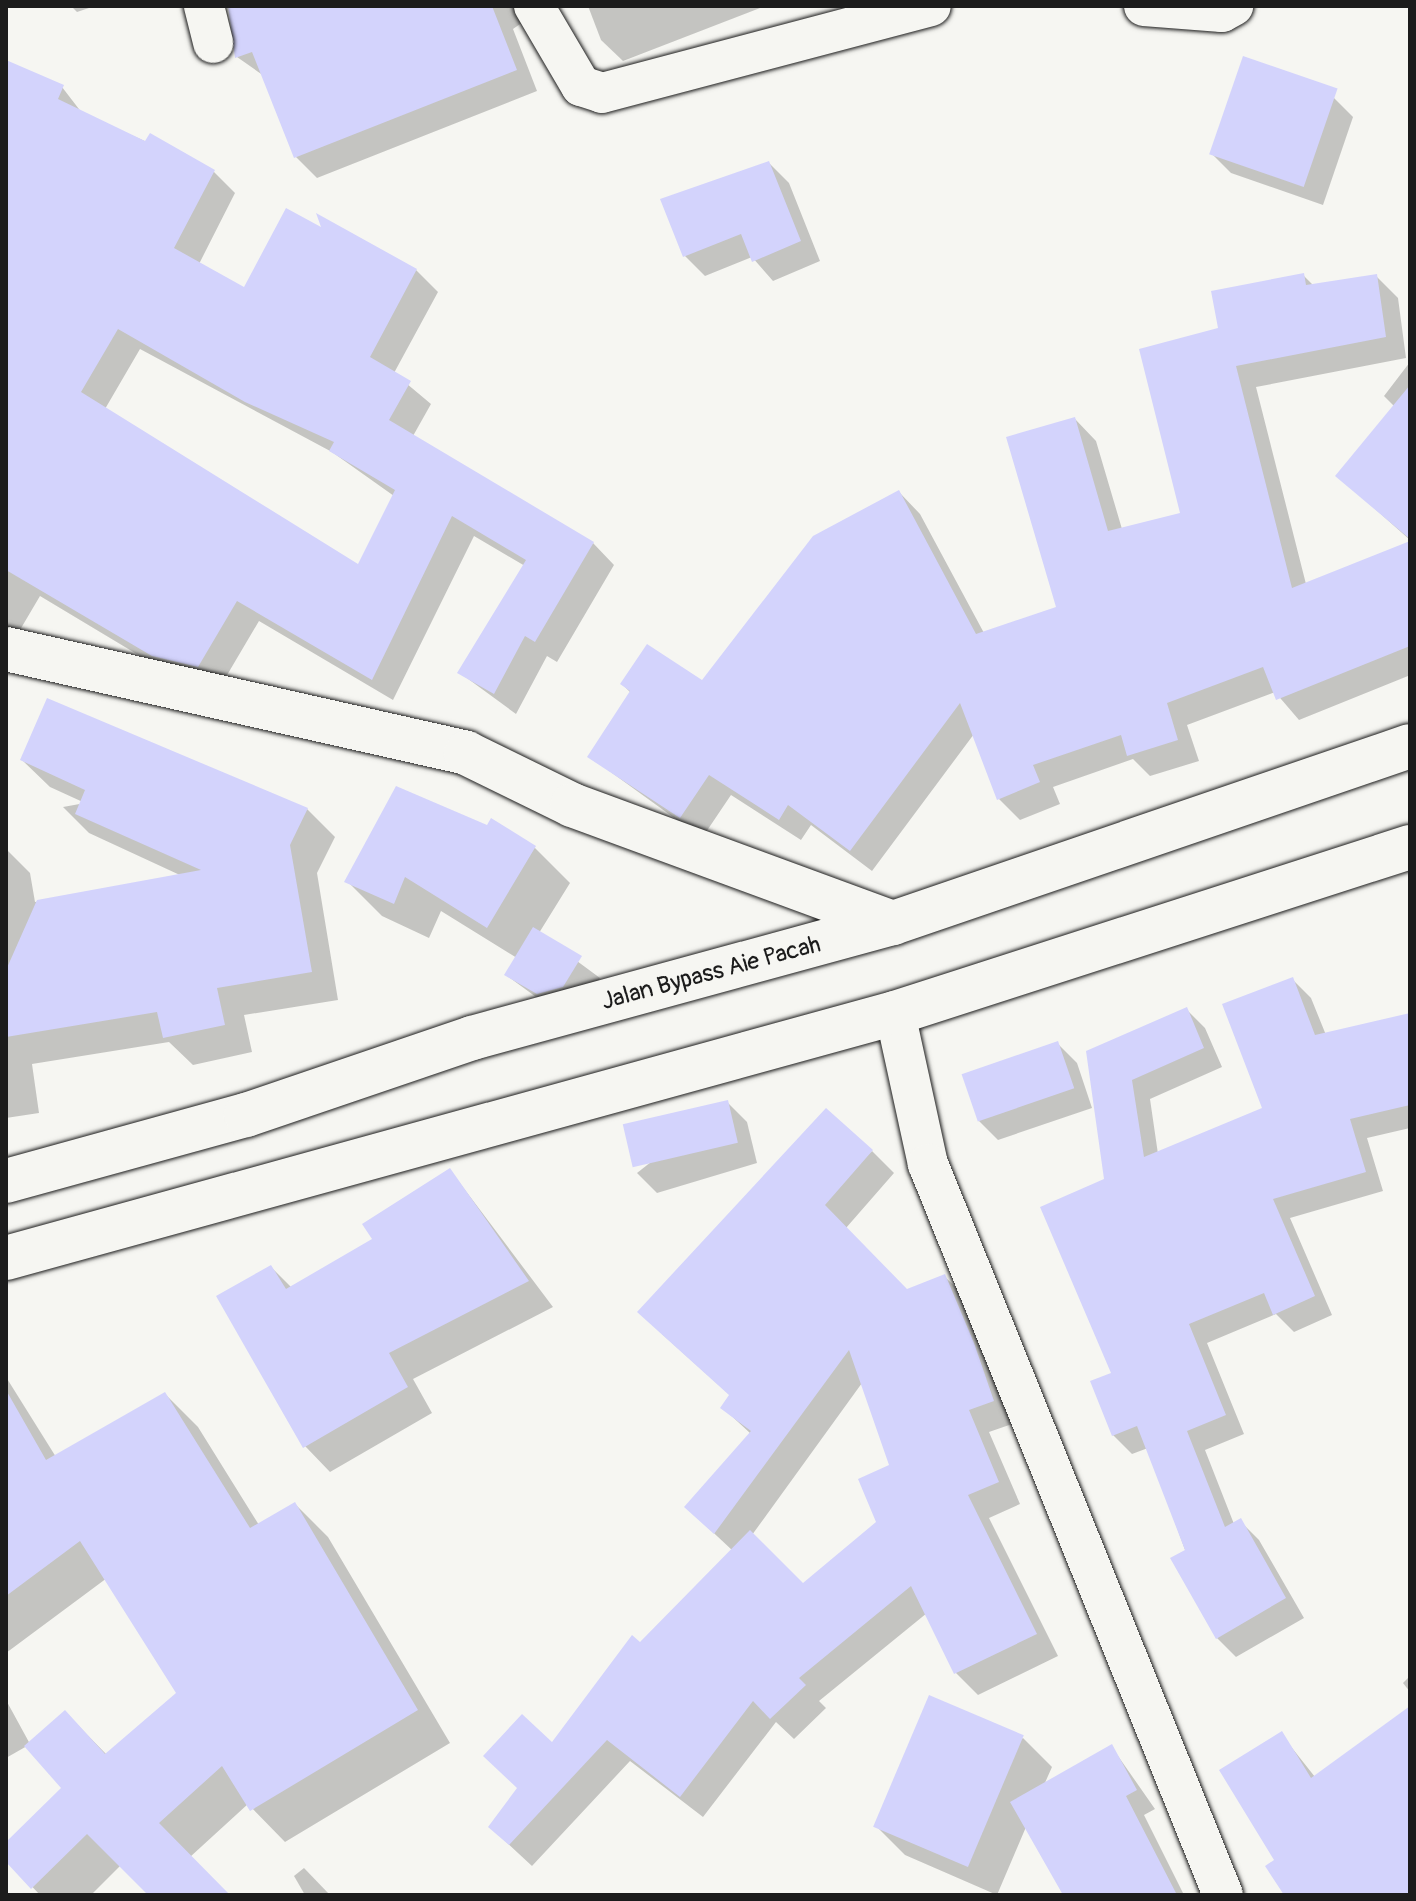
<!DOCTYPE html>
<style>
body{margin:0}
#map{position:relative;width:1416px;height:1901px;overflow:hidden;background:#f6f6f2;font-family:Pangolin,sans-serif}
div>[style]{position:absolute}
.shadow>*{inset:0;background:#0003}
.building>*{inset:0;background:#d3d3fc;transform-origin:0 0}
.roads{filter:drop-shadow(0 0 2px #1c1c1c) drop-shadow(0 0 2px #1c1c1c)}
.minor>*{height:40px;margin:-20px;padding:0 20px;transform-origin:20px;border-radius:20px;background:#f6f6f2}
.tertiary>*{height:44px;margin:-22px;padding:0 22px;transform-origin:22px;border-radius:22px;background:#f6f6f2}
.trunk>*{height:44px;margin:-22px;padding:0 22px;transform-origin:22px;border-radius:22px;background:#f6f6f2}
span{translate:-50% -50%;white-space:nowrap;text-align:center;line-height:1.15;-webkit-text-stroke:8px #f6f6f2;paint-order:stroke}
.street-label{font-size:24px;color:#1c1c1c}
.frame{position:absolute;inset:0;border:8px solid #1c1c1c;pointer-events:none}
</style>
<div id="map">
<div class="shadow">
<i style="clip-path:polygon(71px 6px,95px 6px,77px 12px)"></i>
<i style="clip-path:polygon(229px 6px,546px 6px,513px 29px,537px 91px,317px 178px,296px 157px,264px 76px,237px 57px)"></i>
<i style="clip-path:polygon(588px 6px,765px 6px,623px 61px,601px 40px)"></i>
<i style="clip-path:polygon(evenodd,6px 62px,62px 87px,82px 113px,214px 172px,235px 193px,199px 264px,245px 289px,325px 231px,416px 270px,438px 292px,394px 373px,431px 404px,413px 436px,593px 543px,614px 565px,557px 662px,547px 656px,516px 714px,460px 673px,525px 566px,474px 536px,393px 700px,259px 621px,220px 687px,175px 677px,40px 596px,17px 635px,6px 629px,6px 62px,140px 349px,332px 452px,394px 496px,359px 566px,105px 409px,140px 349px)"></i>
<i style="clip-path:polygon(1333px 97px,1353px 117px,1323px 205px,1231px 173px,1211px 153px)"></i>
<i style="clip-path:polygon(769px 163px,789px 183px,820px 261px,773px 281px,752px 257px,705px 276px,685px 256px)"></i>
<i style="clip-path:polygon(1303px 275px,1314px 286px,1376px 276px,1398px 298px,1406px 358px,1256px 387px,1306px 584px,1410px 543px,1410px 682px,1408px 676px,1299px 720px,1275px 692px,1187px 725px,1199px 761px,1150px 776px,1133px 759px,1053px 787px,1060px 804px,1020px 820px,999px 799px,974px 734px,872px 871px,811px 825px,801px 840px,731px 795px,702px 838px,590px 757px,631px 693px,622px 684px,703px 683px,899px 492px,920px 514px,984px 633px,1058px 608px,1075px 419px,1096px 441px,1122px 529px,1183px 514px,1220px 330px)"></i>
<i style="clip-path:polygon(1410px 362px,1410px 540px,1338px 476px,1395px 407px,1384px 396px)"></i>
<i style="clip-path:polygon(22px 760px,307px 809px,335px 837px,317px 873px,338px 1000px,244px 1015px,252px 1052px,193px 1065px,169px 1042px,32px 1064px,39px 1113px,6px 1118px,6px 849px,30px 873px,35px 902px,182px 876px,89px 833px,63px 807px,85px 803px,50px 787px)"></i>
<i style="clip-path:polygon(535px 848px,570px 883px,539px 933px,600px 978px,583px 1007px,558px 1013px,506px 975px,517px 958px,441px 911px,429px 938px,382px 916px,347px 881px)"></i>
<i style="clip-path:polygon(1292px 979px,1311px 998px,1326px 1035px,1410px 1015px,1410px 1128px,1367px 1138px,1383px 1191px,1290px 1218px,1332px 1315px,1294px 1332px,1276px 1314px,1207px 1343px,1244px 1434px,1205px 1450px,1234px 1524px,1240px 1521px,1259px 1540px,1304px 1618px,1236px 1657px,1217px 1638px,1148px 1448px,1132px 1454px,1113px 1435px,1106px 1180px,1089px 1052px,1186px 1009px,1205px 1028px,1222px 1067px,1150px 1099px,1158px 1154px,1264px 1109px)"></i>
<i style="clip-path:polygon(1057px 1043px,1077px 1063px,1092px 1108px,998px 1140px,978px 1120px)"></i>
<i style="clip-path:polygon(727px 1102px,747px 1122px,757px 1163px,657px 1193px,637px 1173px)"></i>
<i style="clip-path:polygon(evenodd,872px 1151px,894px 1173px,846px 1228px,907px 1291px,944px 1276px,967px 1298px,1015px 1423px,989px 1432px,1020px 1504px,989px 1518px,1058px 1656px,978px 1695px,956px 1673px,927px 1613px,819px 1701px,826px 1708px,794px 1739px,776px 1722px,703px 1817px,630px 1761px,532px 1866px,490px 1827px,552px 1745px,733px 1551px,686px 1507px,751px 1434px,723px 1408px,731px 1396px,662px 1334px,872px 1151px,862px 1383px,891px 1467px,878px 1522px,803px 1586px,752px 1535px,862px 1383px)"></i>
<i style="clip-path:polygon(450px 1170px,553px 1307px,413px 1379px,432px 1413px,330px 1472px,305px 1446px,271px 1267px,292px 1288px,374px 1240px)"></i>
<i style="clip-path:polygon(6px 1377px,56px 1457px,165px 1394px,198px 1427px,259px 1525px,295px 1504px,328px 1537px,450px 1743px,285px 1842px,248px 1804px,190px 1857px,228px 1895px,151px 1895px,121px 1865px,91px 1895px,40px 1895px,6px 1859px,6px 1844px,63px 1788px,27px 1746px,6px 1758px,6px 1700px,30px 1744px,65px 1712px,107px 1755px,178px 1693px,107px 1578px,6px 1653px)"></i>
<i style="clip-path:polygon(1410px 1676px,1410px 1692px,1403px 1683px)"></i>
<i style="clip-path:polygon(1410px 1708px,1410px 1895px,1287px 1895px,1277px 1860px,1281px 1734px,1315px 1777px)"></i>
<i style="clip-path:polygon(1023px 1738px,1052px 1767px,1044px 1785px,1111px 1746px,1155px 1809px,1144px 1815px,1184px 1895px,1065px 1895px,1026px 1827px,997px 1895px,905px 1855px,876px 1826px)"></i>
<i style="clip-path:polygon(304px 1868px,330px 1895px,305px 1895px,294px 1876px)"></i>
</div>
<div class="building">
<i style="clip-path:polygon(228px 6px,492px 6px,517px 70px,294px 158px,252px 52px,235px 58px)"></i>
<i style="left:1243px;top:56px;width:100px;height:104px;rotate:19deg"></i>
<i style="clip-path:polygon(evenodd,6px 60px,64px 85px,58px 99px,145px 141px,150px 133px,215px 170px,174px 248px,244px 287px,286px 208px,321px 227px,316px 213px,417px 269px,370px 357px,411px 381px,389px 420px,594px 542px,535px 642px,525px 636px,494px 694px,457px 673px,526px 560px,452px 516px,372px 680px,237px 601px,198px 667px,152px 656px,6px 570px,6px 60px,118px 329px,245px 402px,334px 442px,329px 451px,395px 490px,358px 564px,81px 392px,118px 329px)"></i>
<i style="clip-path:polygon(769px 161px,801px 241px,752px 262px,741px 234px,683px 257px,660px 199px)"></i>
<i style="clip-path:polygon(1304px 273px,1306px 285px,1377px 274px,1386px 337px,1236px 366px,1292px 588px,1410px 541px,1410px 646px,1276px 700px,1263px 667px,1167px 703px,1178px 740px,1127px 756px,1121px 735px,1033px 765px,1040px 782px,997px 800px,960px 703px,850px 851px,788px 805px,779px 820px,709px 775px,680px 818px,587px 757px,630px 691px,620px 684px,647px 644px,702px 680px,813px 536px,899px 490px,976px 634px,1056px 607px,1006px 437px,1075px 417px,1108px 531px,1180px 513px,1139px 349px,1218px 328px,1211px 291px)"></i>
<i style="clip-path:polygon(1410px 385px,1410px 539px,1335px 476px)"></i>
<i style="clip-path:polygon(47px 698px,308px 808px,290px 845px,312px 972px,217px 988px,225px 1025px,163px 1038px,157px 1012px,6px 1037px,6px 970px,37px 900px,201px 870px,75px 814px,85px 790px,20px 760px)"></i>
<i style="clip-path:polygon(396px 786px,487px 825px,491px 818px,536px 846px,487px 928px,405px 877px,394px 904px,344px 882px)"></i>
<i style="clip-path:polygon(533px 927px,582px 956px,563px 987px,537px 994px,504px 975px)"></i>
<i style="clip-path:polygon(1293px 977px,1315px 1035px,1410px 1013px,1410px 1105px,1350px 1119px,1366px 1172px,1273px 1199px,1315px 1296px,1273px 1315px,1264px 1293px,1189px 1324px,1226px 1415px,1187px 1431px,1225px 1527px,1241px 1518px,1286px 1598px,1216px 1639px,1170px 1558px,1185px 1550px,1137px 1426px,1112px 1436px,1090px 1381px,1111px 1373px,1040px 1207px,1104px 1179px,1086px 1051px,1187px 1007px,1204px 1048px,1132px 1080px,1144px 1157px,1262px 1108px,1222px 1004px)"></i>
<i style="left:1058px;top:1041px;width:50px;height:102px;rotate:71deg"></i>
<i style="left:728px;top:1100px;width:44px;height:108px;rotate:77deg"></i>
<i style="clip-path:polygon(826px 1108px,873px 1150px,825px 1205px,907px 1289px,945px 1274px,974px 1343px,994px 1401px,969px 1410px,999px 1482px,968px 1495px,1037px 1634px,954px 1674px,911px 1586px,799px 1678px,806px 1685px,770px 1719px,753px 1701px,680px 1797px,607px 1740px,509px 1845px,488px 1827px,517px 1788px,483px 1756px,522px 1714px,552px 1742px,632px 1635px,640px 1642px,750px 1530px,803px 1583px,876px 1522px,858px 1479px,889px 1465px,849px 1350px,714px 1534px,684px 1507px,751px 1431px,720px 1408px,729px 1395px,637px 1312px)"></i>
<i style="clip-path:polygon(450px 1168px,529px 1281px,389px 1353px,408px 1387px,303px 1448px,216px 1296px,271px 1265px,286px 1289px,372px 1239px,362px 1224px)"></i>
<i style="clip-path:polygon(6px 1390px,46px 1460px,165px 1392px,250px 1528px,295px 1502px,418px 1710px,250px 1811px,222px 1766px,159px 1823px,230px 1895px,148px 1895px,87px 1834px,31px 1889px,6px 1862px,6px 1842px,61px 1788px,24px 1746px,65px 1710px,105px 1754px,176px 1693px,80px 1541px,6px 1596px)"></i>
<i style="left:929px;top:1695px;width:103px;height:143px;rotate:23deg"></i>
<i style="clip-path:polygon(1410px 1706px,1410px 1895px,1284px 1895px,1265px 1866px,1274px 1860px,1219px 1770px,1282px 1731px,1311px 1778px)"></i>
<i style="clip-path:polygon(1112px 1744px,1137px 1790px,1126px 1796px,1177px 1895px,1063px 1895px,1010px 1802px)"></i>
</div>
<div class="roads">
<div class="minor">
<i style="left:204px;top:6px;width:38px;rotate:76deg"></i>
<i style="left:534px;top:6px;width:93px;rotate:59.6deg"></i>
<i style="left:581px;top:86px;width:22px;rotate:18deg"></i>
<i style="left:602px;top:93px;width:340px;rotate:-14.8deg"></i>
<i style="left:1144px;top:6px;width:78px;rotate:4.4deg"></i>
<i style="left:1222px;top:12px;width:13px;rotate:-29deg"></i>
<i style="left:895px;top:1013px;width:155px;rotate:77.7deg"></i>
<i style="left:928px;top:1164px;width:788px;rotate:68.02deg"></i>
</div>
<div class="tertiary">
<i style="left:6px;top:649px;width:472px;rotate:12.7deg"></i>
<i style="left:466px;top:753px;width:118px;rotate:26.1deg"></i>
<i style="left:572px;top:805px;width:342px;rotate:20.2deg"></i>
</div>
<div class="trunk">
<i style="left:6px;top:1181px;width:249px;rotate:-15.4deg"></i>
<i style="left:246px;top:1115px;width:239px;rotate:-18.8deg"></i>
<i style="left:472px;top:1038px;width:436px;rotate:-15.3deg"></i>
<i style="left:893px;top:923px;width:546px;rotate:-18.9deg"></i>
<i style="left:6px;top:1258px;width:922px;rotate:-15.41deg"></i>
<i style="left:895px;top:1013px;width:541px;rotate:-17.87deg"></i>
</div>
</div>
<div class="street-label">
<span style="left:711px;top:973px;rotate:-15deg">Jalan Bypass Aie Pacah</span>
</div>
<div class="frame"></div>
</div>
